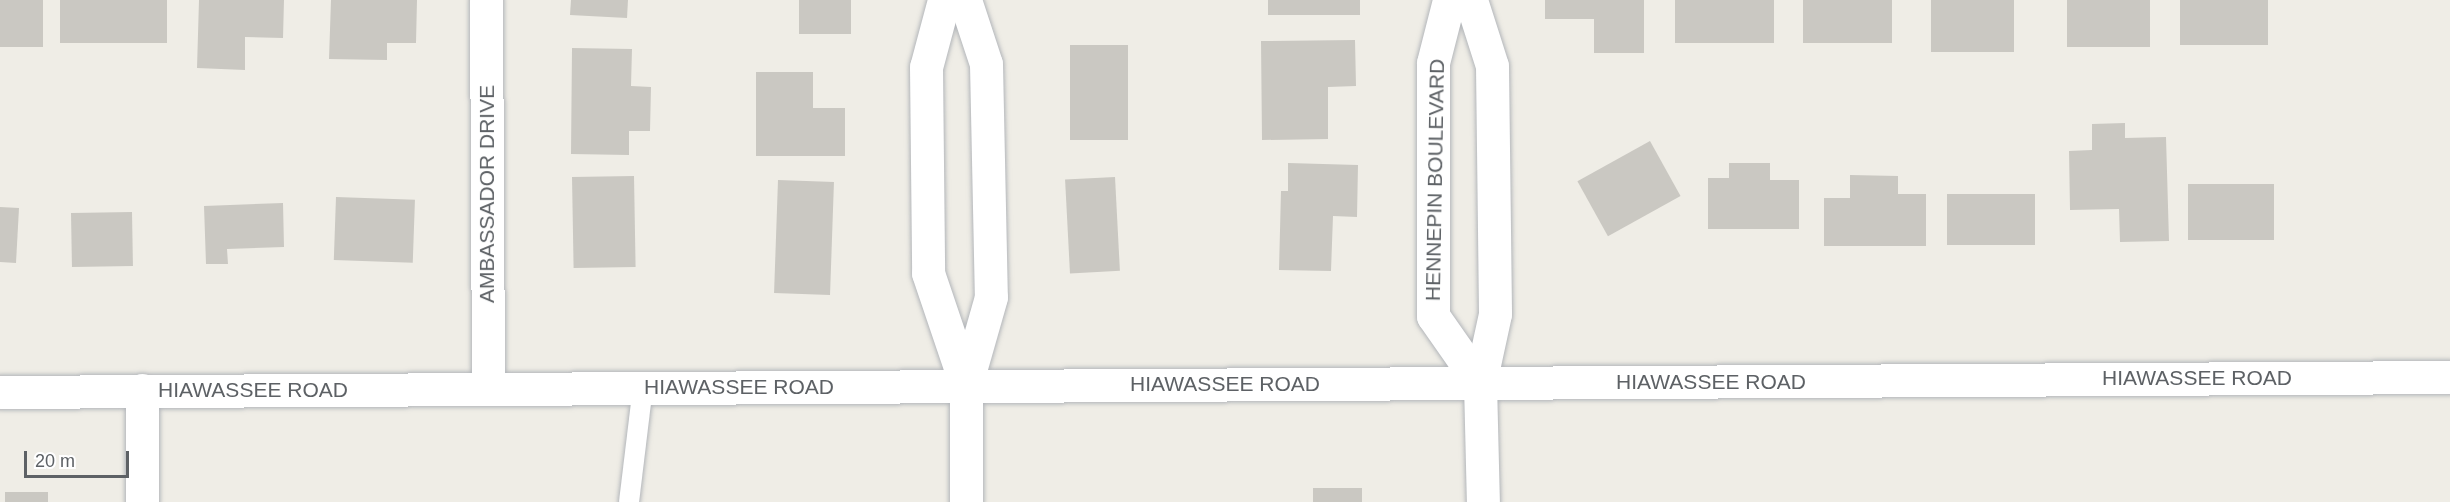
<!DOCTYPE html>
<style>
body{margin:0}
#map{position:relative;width:2450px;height:502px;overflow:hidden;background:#efede6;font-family:Arial,sans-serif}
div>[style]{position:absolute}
.building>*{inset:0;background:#cac8c2;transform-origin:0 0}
.roads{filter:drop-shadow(0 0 2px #b3b6ba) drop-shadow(0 0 2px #b3b6ba)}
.lane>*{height:20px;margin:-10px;padding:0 10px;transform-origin:10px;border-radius:10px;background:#fff}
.street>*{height:33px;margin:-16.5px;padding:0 16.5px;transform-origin:16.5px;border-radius:16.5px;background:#fff}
.secondary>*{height:33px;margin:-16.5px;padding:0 16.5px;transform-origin:16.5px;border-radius:16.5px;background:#fff}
span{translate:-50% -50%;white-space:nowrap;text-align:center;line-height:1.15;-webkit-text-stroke:5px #fff;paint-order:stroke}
.street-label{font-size:21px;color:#5d6165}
.scale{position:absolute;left:24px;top:451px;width:105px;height:27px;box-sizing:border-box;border:3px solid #5d6165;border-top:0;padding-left:8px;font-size:18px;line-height:21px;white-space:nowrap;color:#5d6165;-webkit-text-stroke:4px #fff;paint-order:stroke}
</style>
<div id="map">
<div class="building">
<i style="left:0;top:0;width:43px;height:47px"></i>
<i style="left:60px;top:0;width:107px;height:43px"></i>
<i style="clip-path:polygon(199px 0,284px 0,283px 38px,245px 37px,245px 70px,197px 68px)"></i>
<i style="clip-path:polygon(331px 0,417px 0,416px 43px,387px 43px,387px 60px,329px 59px)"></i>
<i style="clip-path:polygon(571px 0,628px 0,627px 18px,570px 15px)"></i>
<i style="left:799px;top:0;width:52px;height:34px"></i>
<i style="left:1268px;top:0;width:92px;height:15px"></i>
<i style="clip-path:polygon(1545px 0,1644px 0,1644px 53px,1594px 53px,1594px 19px,1545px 19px)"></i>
<i style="left:1675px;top:0;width:99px;height:43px"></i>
<i style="left:1803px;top:0;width:89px;height:43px"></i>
<i style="left:1931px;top:0;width:83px;height:52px"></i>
<i style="left:2067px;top:0;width:83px;height:47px"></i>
<i style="left:2180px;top:0;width:88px;height:45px"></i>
<i style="clip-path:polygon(1355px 40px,1356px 86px,1328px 87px,1328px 139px,1262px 140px,1261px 41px)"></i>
<i style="left:1070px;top:45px;width:58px;height:95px"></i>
<i style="clip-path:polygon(572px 48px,632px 49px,631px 86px,651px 87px,650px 131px,629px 131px,629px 155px,571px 154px)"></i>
<i style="clip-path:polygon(756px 72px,813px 72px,813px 108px,845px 108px,845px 156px,756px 156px)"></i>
<i style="clip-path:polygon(2125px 123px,2125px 138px,2166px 137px,2169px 241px,2120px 242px,2119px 209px,2070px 210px,2069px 151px,2092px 150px,2092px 124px)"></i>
<i style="left:1650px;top:141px;width:63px;height:83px;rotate:61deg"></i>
<i style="clip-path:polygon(1288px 163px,1358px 165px,1357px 217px,1333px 216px,1331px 271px,1279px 270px,1281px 191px,1288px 191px)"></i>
<i style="clip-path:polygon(1729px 163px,1770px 163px,1770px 180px,1799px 180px,1799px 229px,1708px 229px,1708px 178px,1729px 178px)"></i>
<i style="clip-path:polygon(1850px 175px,1898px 176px,1898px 194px,1926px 194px,1926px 246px,1824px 246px,1824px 198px,1850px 198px)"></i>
<i style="left:634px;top:176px;width:91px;height:62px;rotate:89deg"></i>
<i style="left:1115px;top:177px;width:94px;height:50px;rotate:87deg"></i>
<i style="left:778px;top:180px;width:56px;height:113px;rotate:2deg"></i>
<i style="left:2188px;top:184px;width:86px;height:56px"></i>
<i style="left:1947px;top:194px;width:88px;height:51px"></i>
<i style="left:336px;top:197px;width:79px;height:63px;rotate:2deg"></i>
<i style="clip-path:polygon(283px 203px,284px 247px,227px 249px,228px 264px,206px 264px,204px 206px)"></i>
<i style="clip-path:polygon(0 207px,19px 208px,16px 263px,0 262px)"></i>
<i style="left:132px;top:212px;width:54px;height:61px;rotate:89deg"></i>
<i style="left:1313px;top:488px;width:49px;height:14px"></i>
<i style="left:48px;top:492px;width:10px;height:43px;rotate:90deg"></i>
</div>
<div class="roads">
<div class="lane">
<i style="left:629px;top:502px;width:116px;rotate:-83.1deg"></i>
</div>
<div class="street">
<i style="left:486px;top:0;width:388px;rotate:89.7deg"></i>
<i style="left:944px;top:0;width:69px;rotate:105deg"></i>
<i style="left:926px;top:67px;width:206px;rotate:89.4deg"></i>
<i style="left:928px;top:273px;width:118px;rotate:71.3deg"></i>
<i style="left:965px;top:0;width:67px;rotate:71.8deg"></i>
<i style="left:986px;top:64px;width:233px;rotate:88.8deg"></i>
<i style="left:991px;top:297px;width:91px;rotate:105.9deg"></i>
<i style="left:966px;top:385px;width:117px;rotate:90deg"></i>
<i style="left:1449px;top:0;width:65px;rotate:104.3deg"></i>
<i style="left:1433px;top:63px;width:253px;rotate:90deg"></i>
<i style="left:1433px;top:316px;width:82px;rotate:55deg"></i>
<i style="left:1471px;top:0;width:69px;rotate:72.3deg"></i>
<i style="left:1492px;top:66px;width:248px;rotate:89.3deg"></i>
<i style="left:1495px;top:314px;width:71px;rotate:102.3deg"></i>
<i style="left:1480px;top:383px;width:119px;rotate:88.6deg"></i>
<i style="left:142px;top:390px;width:112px;rotate:90deg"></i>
</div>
<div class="secondary">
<i style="left:0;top:392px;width:2450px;rotate:-0.35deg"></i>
</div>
</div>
<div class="street-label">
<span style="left:1435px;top:180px;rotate:-89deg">HENNEPIN BOULEVARD</span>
<span style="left:487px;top:194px;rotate:-90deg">AMBASSADOR DRIVE</span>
<span style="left:2197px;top:378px">HIAWASSEE ROAD</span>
<span style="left:1711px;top:382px">HIAWASSEE ROAD</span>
<span style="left:1225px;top:384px">HIAWASSEE ROAD</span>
<span style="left:739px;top:387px">HIAWASSEE ROAD</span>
<span style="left:253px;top:390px">HIAWASSEE ROAD</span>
</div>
<div class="scale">20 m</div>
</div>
